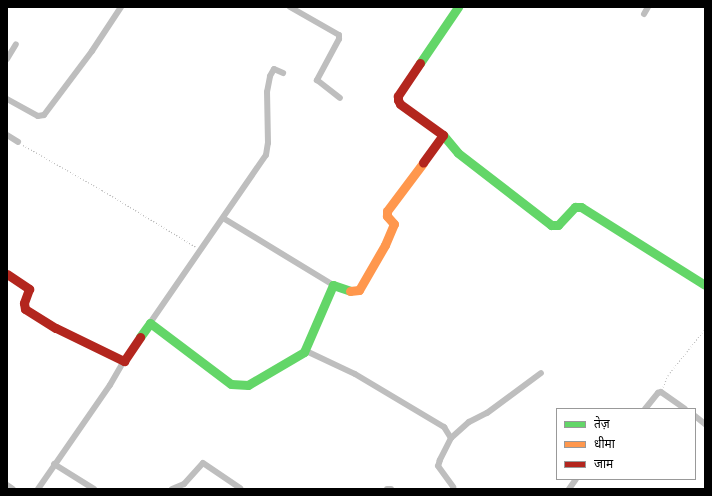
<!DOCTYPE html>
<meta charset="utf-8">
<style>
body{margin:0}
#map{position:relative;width:712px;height:496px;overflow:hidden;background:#fff;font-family:Montserrat,"Noto Sans Devanagari",sans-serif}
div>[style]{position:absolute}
.path>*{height:1px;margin-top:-0.5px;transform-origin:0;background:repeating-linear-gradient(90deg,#b9b9b9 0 1px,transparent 0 3px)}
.street>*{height:6px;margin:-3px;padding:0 3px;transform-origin:3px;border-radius:3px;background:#bebebe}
.fast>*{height:9px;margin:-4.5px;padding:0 4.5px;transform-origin:4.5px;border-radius:4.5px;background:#63d668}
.slow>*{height:9px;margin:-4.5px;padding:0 4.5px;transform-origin:4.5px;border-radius:4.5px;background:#ff974d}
.jam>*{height:9px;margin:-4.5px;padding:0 4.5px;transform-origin:4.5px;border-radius:4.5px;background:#b3261e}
span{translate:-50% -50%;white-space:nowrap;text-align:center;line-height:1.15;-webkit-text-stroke:3px #fff;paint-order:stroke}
.frame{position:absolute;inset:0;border:8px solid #000;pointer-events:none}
.legend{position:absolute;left:556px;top:408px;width:140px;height:72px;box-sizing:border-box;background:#fff;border:1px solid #999;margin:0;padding:5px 7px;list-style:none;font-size:12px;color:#000}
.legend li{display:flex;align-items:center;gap:8px;height:20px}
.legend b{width:20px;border:1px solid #999}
</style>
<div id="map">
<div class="path">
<i style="left:23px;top:145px;width:91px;rotate:29.7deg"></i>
<i style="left:102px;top:190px;width:110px;rotate:31.2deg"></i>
<i style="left:663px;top:387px;width:13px;rotate:-67deg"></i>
<i style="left:668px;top:375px;width:59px;rotate:-51.2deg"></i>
</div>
<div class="street">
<i style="left:290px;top:7px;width:56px;rotate:29.7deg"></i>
<i style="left:339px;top:35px;width:4px;rotate:90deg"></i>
<i style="left:339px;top:39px;width:47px;rotate:118.2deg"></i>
<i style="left:317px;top:80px;width:29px;rotate:38deg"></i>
<i style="left:644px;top:14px;width:8px;rotate:-60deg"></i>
<i style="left:7px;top:59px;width:17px;rotate:-59deg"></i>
<i style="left:7px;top:99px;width:35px;rotate:29deg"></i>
<i style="left:38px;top:116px;width:6px;rotate:-9deg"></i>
<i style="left:44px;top:115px;width:80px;rotate:-53.1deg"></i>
<i style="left:92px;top:51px;width:53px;rotate:-56.6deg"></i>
<i style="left:7px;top:135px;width:13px;rotate:32deg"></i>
<i style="left:223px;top:218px;width:129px;rotate:31.3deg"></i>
<i style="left:150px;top:323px;width:204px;rotate:-55.4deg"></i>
<i style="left:266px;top:155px;width:12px;rotate:-81deg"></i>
<i style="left:268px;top:143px;width:51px;rotate:-91.1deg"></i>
<i style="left:267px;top:92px;width:16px;rotate:-79deg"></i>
<i style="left:270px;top:76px;width:8px;rotate:-60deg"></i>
<i style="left:274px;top:69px;width:10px;rotate:24deg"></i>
<i style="left:304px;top:350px;width:56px;rotate:25.2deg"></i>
<i style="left:355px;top:374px;width:104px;rotate:30.8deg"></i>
<i style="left:444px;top:427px;width:13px;rotate:58deg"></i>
<i style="left:451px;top:438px;width:25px;rotate:117deg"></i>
<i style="left:440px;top:460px;width:6px;rotate:108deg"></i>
<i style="left:438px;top:466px;width:26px;rotate:54deg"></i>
<i style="left:645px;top:409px;width:21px;rotate:-51deg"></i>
<i style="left:658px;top:393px;width:3px;rotate:-18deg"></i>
<i style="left:661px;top:392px;width:29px;rotate:35deg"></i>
<i style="left:695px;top:416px;width:13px;rotate:39deg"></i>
<i style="left:451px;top:438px;width:24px;rotate:-42deg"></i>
<i style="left:469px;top:422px;width:20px;rotate:-27deg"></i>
<i style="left:487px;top:413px;width:67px;rotate:-36.5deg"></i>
<i style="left:54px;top:464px;width:47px;rotate:32deg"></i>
<i style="left:7px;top:485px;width:7px;rotate:34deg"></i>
<i style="left:38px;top:489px;width:126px;rotate:-55.3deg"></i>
<i style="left:110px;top:385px;width:28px;rotate:-60deg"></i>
<i style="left:172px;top:489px;width:13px;rotate:-23deg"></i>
<i style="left:184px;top:484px;width:28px;rotate:-48deg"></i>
<i style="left:203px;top:463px;width:45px;rotate:34deg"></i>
<i style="left:387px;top:489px;width:4px"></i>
<i style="left:569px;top:489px;width:12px;rotate:-55deg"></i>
</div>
<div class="fast">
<i style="left:420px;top:63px;width:68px;rotate:-55.8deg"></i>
<i style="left:443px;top:135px;width:23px;rotate:50deg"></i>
<i style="left:458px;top:153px;width:118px;rotate:37.7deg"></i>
<i style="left:551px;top:225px;width:7px"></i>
<i style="left:558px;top:225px;width:25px;rotate:-47deg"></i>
<i style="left:575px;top:207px;width:6px"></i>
<i style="left:581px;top:207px;width:146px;rotate:32.2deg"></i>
<i style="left:140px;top:337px;width:17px;rotate:-54deg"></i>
<i style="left:150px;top:323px;width:101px;rotate:37deg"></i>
<i style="left:231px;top:384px;width:17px;rotate:3deg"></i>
<i style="left:248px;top:385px;width:65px;rotate:-30.5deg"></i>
<i style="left:304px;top:352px;width:73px;rotate:-66.6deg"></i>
<i style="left:333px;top:285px;width:18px;rotate:19deg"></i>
</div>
<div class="slow">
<i style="left:350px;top:291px;width:9px;rotate:-6deg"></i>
<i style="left:359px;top:290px;width:52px;rotate:-60deg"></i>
<i style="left:385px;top:245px;width:23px;rotate:-67deg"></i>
<i style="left:394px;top:224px;width:11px;rotate:-131deg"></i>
<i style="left:387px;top:216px;width:5px;rotate:-90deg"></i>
<i style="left:387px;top:211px;width:60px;rotate:-53.1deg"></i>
</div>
<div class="jam">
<i style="left:420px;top:63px;width:40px;rotate:124deg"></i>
<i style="left:398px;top:96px;width:4px;rotate:90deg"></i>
<i style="left:398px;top:100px;width:4px;rotate:63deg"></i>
<i style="left:400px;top:104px;width:53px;rotate:35.8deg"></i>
<i style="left:443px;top:135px;width:34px;rotate:126deg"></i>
<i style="left:7px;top:274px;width:27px;rotate:34deg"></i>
<i style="left:29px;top:289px;width:15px;rotate:110deg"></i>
<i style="left:24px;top:303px;width:6px;rotate:81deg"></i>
<i style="left:25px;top:309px;width:36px;rotate:32deg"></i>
<i style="left:56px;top:328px;width:76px;rotate:25.9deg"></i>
<i style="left:124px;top:361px;width:29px;rotate:-56deg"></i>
</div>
<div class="frame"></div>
<ul class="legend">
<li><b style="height:5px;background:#63d668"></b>तेज़</li>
<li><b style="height:5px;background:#ff974d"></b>धीमा</li>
<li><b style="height:5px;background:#b3261e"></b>जाम</li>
</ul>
</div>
